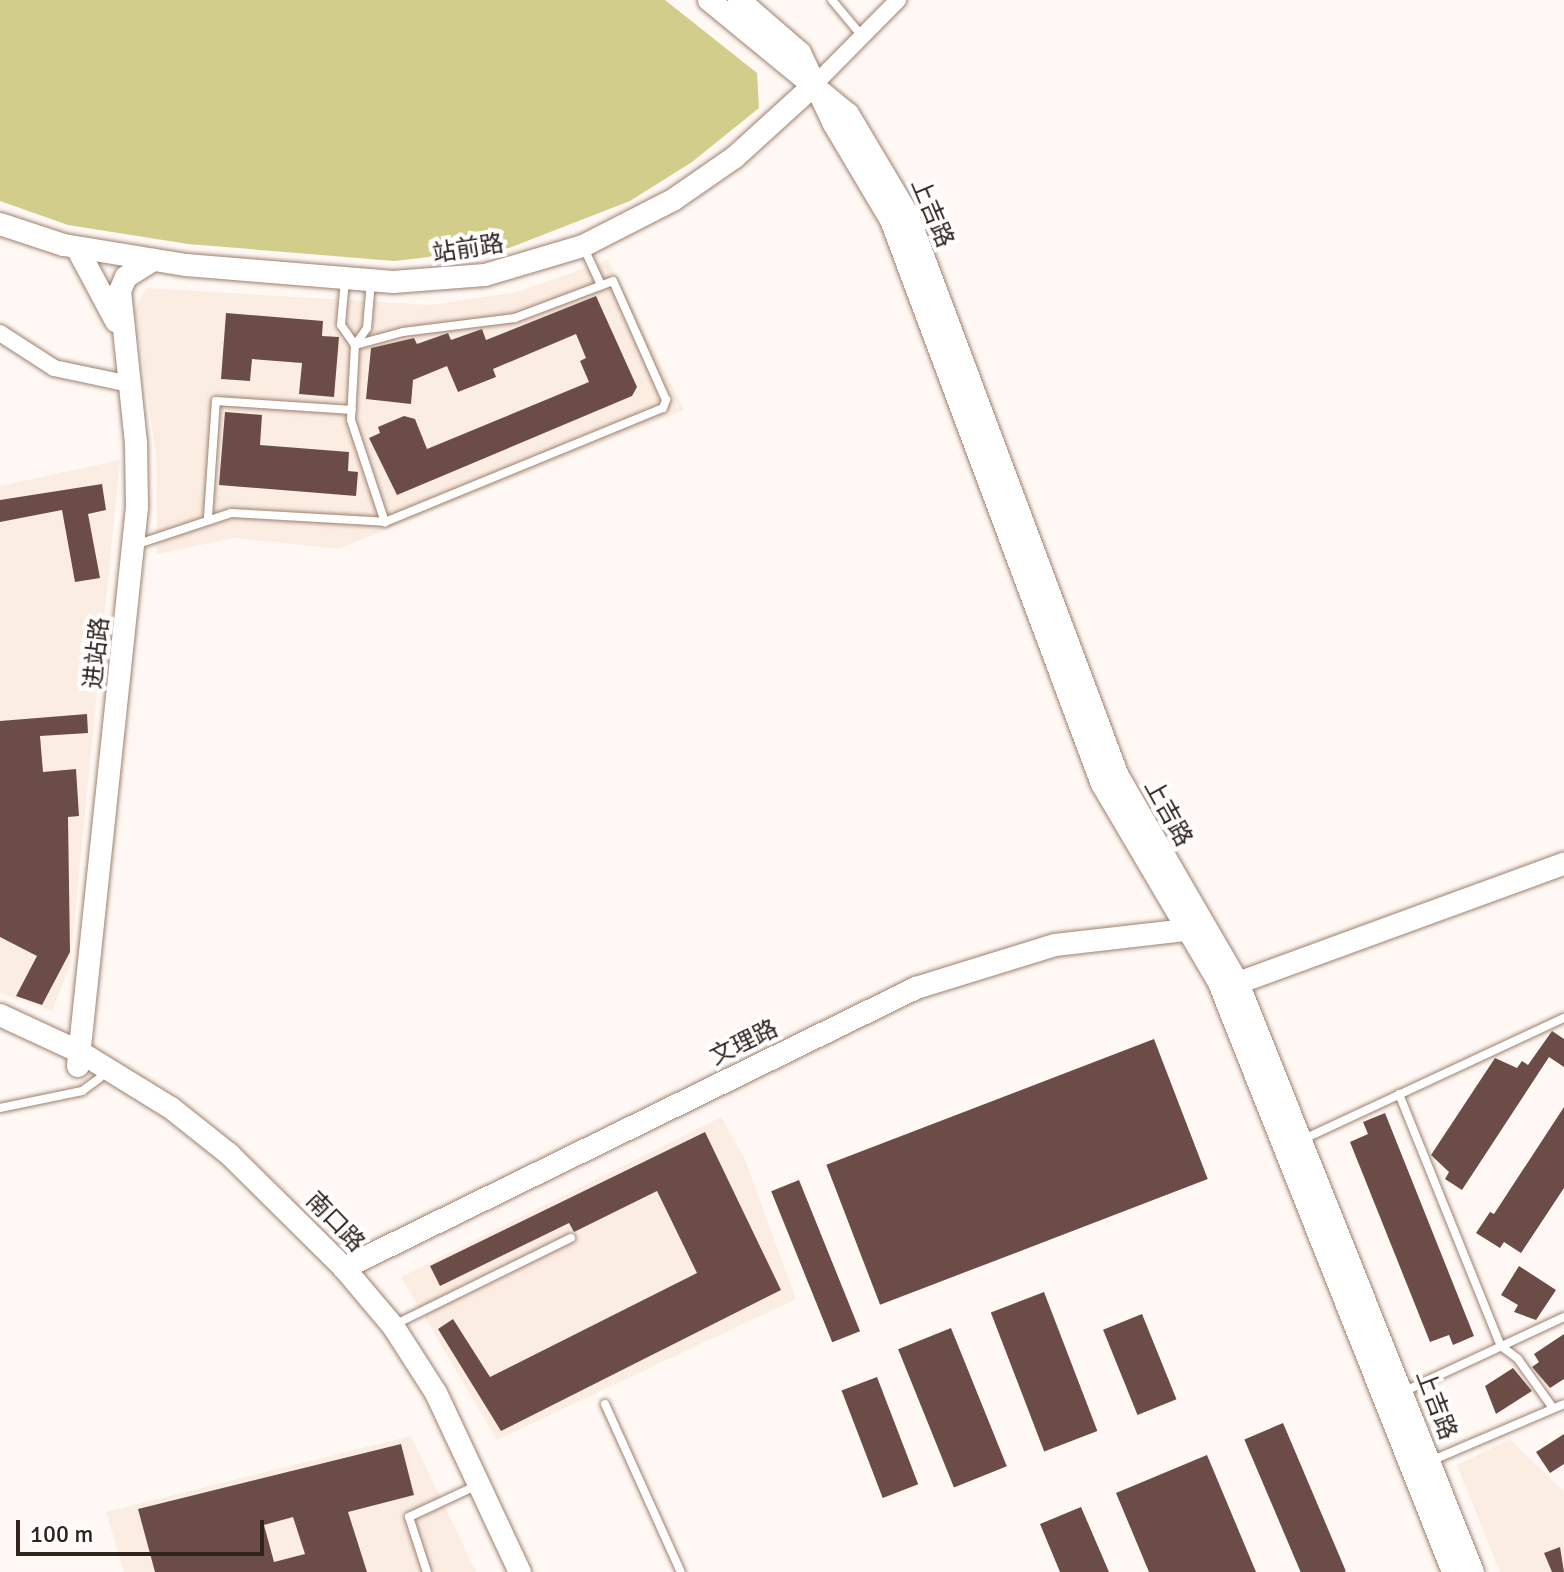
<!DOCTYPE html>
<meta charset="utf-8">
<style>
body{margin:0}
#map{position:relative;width:1564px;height:1572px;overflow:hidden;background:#fff8f4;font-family:Signika,"Noto Sans SC",sans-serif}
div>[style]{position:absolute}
.built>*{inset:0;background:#fcede3}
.green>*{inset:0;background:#d3cd8c}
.building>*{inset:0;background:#6c4c47;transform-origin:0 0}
.roads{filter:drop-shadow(0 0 2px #9d816f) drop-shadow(0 0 2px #9d816f)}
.lane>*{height:8px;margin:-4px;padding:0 4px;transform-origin:4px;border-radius:4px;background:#fff}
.street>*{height:16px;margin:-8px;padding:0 8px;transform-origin:8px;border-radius:8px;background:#fff}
.secondary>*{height:22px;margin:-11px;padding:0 11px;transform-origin:11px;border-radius:11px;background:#fff}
span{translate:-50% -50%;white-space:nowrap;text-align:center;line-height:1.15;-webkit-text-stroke:8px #fff;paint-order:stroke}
.street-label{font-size:24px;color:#2f231c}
.scale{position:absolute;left:16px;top:1520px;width:248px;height:36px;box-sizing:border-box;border:4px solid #2f231c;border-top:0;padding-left:10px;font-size:24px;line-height:28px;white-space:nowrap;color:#2f231c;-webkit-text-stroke:6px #fff;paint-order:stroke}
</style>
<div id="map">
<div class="built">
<i style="clip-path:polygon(608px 260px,684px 410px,338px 549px,234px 538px,157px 554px,156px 455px,135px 309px,146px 288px,431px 305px,517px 292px)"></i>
<i style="clip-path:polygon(120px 460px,70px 966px,52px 1011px,0 993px,0 486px)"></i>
<i style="clip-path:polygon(721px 1117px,744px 1157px,796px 1299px,497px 1440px,401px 1277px)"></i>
<i style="clip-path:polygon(411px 1436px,476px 1572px,124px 1572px,106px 1512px)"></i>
<i style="clip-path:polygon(1510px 1439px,1564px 1492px,1564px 1572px,1500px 1572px,1457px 1465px)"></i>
</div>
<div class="green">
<i style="clip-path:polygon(0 0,665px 0,757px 73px,759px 108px,692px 162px,630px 201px,509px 248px,394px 261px,188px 244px,68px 225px,0 201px)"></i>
</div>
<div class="building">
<i style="clip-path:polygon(596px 296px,637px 387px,632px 396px,397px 495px,369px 438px,380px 433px,378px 427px,404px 416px,415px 419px,427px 449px,589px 382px,580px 361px,586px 358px,576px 334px,493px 369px,496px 377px,458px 392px,447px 366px,413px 380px,411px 404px,366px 399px,371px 348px,414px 338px,417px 344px,448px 333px,451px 340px,482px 329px,486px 340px)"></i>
<i style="clip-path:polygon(226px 313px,323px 321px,322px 336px,339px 337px,334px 397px,299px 394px,302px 363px,252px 359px,250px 381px,221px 379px)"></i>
<i style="clip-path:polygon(225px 412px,262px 415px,260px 445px,349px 452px,348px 471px,358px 472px,356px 496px,219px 485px)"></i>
<i style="clip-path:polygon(102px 484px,106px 510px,88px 514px,100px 578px,75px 582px,62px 510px,0 522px,0 500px)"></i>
<i style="clip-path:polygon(87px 714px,88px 733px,40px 736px,43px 772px,76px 769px,79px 816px,68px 817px,70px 952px,42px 1005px,16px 996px,37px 956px,0 937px,0 721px)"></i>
<i style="clip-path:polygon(1552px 1031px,1564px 1039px,1564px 1067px,1549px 1057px,1462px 1190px,1445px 1179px,1449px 1172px,1431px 1155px,1495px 1058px,1517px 1068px,1522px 1061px,1528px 1065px)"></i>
<i style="left:1154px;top:1039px;width:150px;height:351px;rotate:69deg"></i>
<i style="clip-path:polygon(1564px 1107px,1564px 1188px,1521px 1253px,1504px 1242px,1500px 1248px,1476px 1233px,1490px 1212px,1494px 1214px)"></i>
<i style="clip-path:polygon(1385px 1113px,1474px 1336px,1453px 1345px,1449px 1335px,1430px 1342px,1350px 1142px,1368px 1134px,1363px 1122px)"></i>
<i style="clip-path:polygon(705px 1132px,781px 1290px,501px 1431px,438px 1329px,453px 1319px,490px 1377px,697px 1273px,657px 1191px,574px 1232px,569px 1223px,440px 1286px,430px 1266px)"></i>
<i style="left:799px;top:1180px;width:163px;height:30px;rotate:68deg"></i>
<i style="clip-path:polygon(1519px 1266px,1556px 1290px,1536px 1320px,1514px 1312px,1518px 1305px,1501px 1295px)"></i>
<i style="left:1044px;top:1292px;width:149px;height:57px;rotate:69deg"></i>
<i style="left:1142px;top:1314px;width:92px;height:42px;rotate:68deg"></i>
<i style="left:951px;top:1328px;width:149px;height:57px;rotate:68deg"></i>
<i style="clip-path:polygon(1564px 1334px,1564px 1379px,1550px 1388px,1532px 1367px,1539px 1362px,1534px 1354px)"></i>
<i style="clip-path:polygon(1513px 1368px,1532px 1391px,1496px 1414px,1485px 1386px)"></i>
<i style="left:877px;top:1377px;width:115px;height:38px;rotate:69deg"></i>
<i style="left:1283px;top:1423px;width:161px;height:42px;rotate:67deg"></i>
<i style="clip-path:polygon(1564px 1434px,1564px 1464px,1550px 1473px,1536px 1452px)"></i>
<i style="clip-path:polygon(evenodd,401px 1444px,414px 1495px,348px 1512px,367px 1572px,155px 1572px,138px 1509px,401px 1444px,293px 1517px,305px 1554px,274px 1562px,264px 1525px,293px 1517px)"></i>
<i style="clip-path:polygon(1207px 1455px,1256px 1572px,1149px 1572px,1116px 1493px)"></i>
<i style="clip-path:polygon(1081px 1507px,1109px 1572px,1060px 1572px,1040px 1524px)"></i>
<i style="clip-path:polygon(1560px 1547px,1564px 1572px,1552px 1572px,1544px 1553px)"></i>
</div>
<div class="roads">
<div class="lane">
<i style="left:832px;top:0;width:47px;rotate:50.2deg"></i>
<i style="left:583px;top:246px;width:43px;rotate:65.2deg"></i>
<i style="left:345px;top:279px;width:46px;rotate:95deg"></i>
<i style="left:341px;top:325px;width:24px;rotate:55deg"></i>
<i style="left:371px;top:281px;width:47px;rotate:94.9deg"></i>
<i style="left:367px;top:328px;width:21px;rotate:125deg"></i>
<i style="left:355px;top:345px;width:75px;rotate:93.1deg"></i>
<i style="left:351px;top:420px;width:108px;rotate:71.6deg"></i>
<i style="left:208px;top:517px;width:116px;rotate:-86.1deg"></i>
<i style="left:216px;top:401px;width:136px;rotate:3.8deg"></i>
<i style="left:135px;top:545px;width:101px;rotate:-18.4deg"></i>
<i style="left:231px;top:513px;width:154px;rotate:3.3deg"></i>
<i style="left:385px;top:522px;width:300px;rotate:-22.3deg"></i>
<i style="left:663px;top:408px;width:9px;rotate:-69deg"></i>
<i style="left:666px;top:400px;width:130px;rotate:-114deg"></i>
<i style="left:613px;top:281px;width:105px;rotate:159.3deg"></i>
<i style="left:515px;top:318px;width:113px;rotate:172.9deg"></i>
<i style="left:403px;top:332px;width:50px;rotate:164.8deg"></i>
<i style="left:1399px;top:1094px;width:272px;rotate:68deg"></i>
<i style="left:1501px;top:1346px;width:21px;rotate:37deg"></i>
<i style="left:1518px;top:1359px;width:60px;rotate:54.5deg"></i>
<i style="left:0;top:1108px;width:84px;rotate:-11.7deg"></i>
<i style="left:82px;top:1091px;width:22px;rotate:-36deg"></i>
<i style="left:1304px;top:1139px;width:287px;rotate:-25deg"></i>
<i style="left:396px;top:1324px;width:195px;rotate:-26.2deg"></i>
<i style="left:1403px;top:1392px;width:178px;rotate:-25deg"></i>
<i style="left:605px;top:1404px;width:184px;rotate:65.7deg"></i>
<i style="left:1433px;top:1460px;width:142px;rotate:-23.1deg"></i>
<i style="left:427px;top:1572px;width:58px;rotate:-108.1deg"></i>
<i style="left:409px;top:1517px;width:66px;rotate:-25deg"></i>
</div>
<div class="street">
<i style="left:813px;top:86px;width:121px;rotate:-45.3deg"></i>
<i style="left:0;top:333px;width:64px;rotate:32.9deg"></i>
<i style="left:54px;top:368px;width:78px;rotate:11.9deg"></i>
</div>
<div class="secondary">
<i style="left:709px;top:0;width:180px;rotate:39.4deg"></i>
<i style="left:848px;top:114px;width:115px;rotate:59.2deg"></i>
<i style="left:907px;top:213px;width:601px;rotate:69.46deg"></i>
<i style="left:1118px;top:776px;width:239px;rotate:59.9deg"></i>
<i style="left:1238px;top:983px;width:634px;rotate:68.25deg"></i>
<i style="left:739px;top:0;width:81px;rotate:41deg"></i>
<i style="left:800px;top:53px;width:79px;rotate:64.4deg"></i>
<i style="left:834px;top:124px;width:112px;rotate:59.3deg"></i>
<i style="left:891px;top:220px;width:602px;rotate:69.49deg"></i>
<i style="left:1102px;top:784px;width:231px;rotate:59.5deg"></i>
<i style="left:1219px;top:983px;width:634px;rotate:68.33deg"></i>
<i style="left:0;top:224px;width:67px;rotate:18.2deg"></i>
<i style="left:64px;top:245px;width:124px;rotate:9.3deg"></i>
<i style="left:186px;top:265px;width:208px;rotate:4.7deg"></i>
<i style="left:393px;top:282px;width:92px;rotate:-4.4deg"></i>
<i style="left:485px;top:275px;width:102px;rotate:-16.5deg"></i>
<i style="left:583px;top:246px;width:101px;rotate:-27.1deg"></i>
<i style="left:673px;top:200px;width:75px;rotate:-34.7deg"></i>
<i style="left:735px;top:157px;width:105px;rotate:-42.3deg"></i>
<i style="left:77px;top:248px;width:83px;rotate:61.9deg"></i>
<i style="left:1227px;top:987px;width:359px;rotate:-20.1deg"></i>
<i style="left:0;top:1015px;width:88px;rotate:24.8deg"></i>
<i style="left:80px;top:1052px;width:107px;rotate:31.6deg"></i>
<i style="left:171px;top:1108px;width:74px;rotate:38.4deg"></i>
<i style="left:229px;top:1154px;width:162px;rotate:44.7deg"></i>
<i style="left:344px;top:1268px;width:76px;rotate:49.8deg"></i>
<i style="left:393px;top:1326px;width:80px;rotate:57.3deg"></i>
<i style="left:436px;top:1393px;width:198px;rotate:64.9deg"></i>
<i style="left:78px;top:1066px;width:562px;rotate:-83.97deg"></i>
<i style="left:137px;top:507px;width:64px;rotate:-90.9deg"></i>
<i style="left:136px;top:443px;width:153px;rotate:-96deg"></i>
<i style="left:120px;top:291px;width:15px;rotate:-67deg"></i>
<i style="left:126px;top:277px;width:32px;rotate:-32deg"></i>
<i style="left:344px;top:1268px;width:637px;rotate:-26.08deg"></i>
<i style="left:916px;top:988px;width:145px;rotate:-17.2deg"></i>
<i style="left:1055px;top:945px;width:133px;rotate:-6.5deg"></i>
</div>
</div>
<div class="street-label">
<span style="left:932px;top:213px;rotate:67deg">上吉路</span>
<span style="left:468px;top:249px;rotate:-9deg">站前路</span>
<span style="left:97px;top:653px;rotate:-84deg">进站路</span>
<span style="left:1168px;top:813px;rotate:61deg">上吉路</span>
<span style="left:744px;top:1043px;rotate:-26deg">文理路</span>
<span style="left:335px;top:1222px;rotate:46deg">南口路</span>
<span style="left:1436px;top:1405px;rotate:69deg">上吉路</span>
</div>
<div class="scale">100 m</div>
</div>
